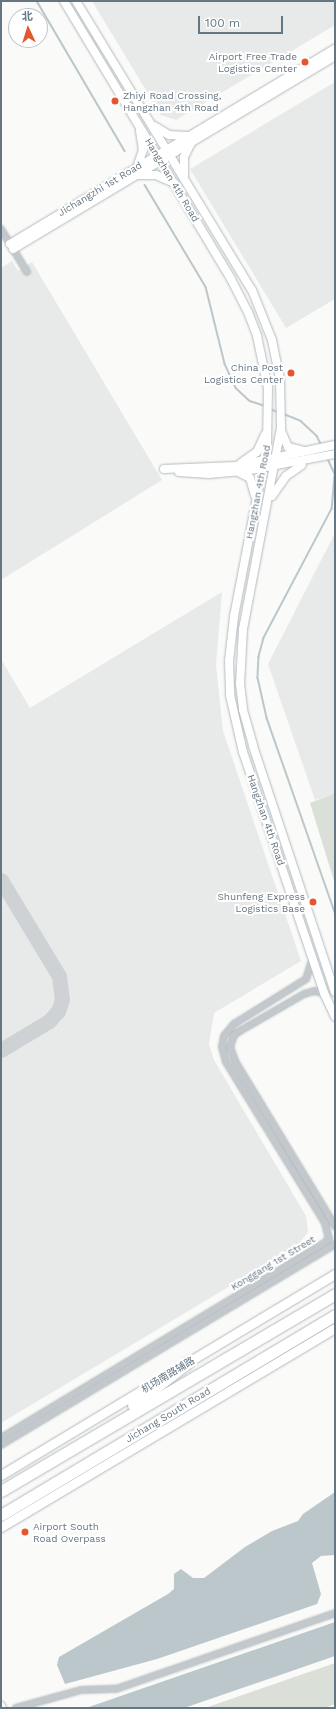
<!DOCTYPE html>
<meta charset="utf-8">
<style>
body{margin:0}
#map{position:relative;width:336px;height:1709px;overflow:hidden;background:#fafaf8;font-family:"Work Sans","Noto Sans SC",sans-serif}
div>[style]{position:absolute}
.built>*{inset:0;background:#e8e9e9}
.green>*{inset:0;background:#dadfd7}
.water>*{inset:0;background:#bbc7cb}
.stream>*{height:1.5px;margin:-0.75px;padding:0 0.75px;transform-origin:0.75px;border-radius:0.75px;background:#bbc7cb}
.taxiway>*{height:15px;margin:-7.5px;padding:0 7.5px;transform-origin:7.5px;border-radius:7.5px;background:#ced2d4}
.roads{filter:drop-shadow(0 0 1px #b3babf) drop-shadow(0 0 1px #b3babf)}
.street>*{height:6px;margin:-3px;padding:0 3px;transform-origin:3px;border-radius:3px;background:#c3c8cc}
.secondary>*{height:8px;margin:-4px;padding:0 4px;transform-origin:4px;border-radius:4px;background:#fff}
.primary>*{height:9px;margin:-4.5px;padding:0 4.5px;transform-origin:4.5px;border-radius:4.5px;background:#fff}
.highway>*{height:11px;margin:-5.5px;padding:0 5.5px;transform-origin:5.5px;border-radius:5.5px;background:#fff}
.dots>*{width:11px;height:11px;translate:-50% -50%;box-sizing:border-box;border:2px solid #fff;border-radius:50%}
span{translate:-50% -50%;white-space:nowrap;text-align:center;line-height:1.15;-webkit-text-stroke:4px #fff;paint-order:stroke}
.poi-label{font-size:10px;color:#657683}
.right{translate:-100% -50%;text-align:right}
.left{translate:0 -50%;text-align:left}
.street-label{font-size:10px;color:#657683}
.frame{position:absolute;inset:0;border:2px solid #657683;pointer-events:none}
.north{position:absolute;left:8px;top:8px;width:40px;height:40px;box-sizing:border-box;background:#fff;border:1px solid #c1c8cd;border-radius:50%;rotate:356deg;font-size:11px;font-weight:700;line-height:16px;text-align:center;color:#657683}
.north::after{content:'';display:block;margin:auto;width:14px;height:18px;background:#e4572e;clip-path:polygon(50% 0,100% 100%,50% 72%,0 100%)}
.scale{position:absolute;left:198px;top:16px;width:85px;height:18px;box-sizing:border-box;border:2px solid #657683;border-top:0;padding-left:5px;font-size:12px;line-height:14px;white-space:nowrap;color:#657683;-webkit-text-stroke:3px #fff;paint-order:stroke}
</style>
<div id="map">
<div class="built">
<i style="clip-path:polygon(92px 1px,335px 1px,335px 25px,176px 120px,161px 115px)"></i>
<i style="clip-path:polygon(335px 82px,335px 299px,286px 328px,190px 169px)"></i>
<i style="clip-path:polygon(12px 261px,18px 271px,32px 262px,162px 480px,1px 580px,1px 268px)"></i>
<i style="clip-path:polygon(335px 533px,335px 793px,315px 800px,268px 664px)"></i>
<i style="clip-path:polygon(222px 592px,216px 665px,223px 731px,301px 961px,214px 1013px,209px 1044px,214px 1060px,306px 1216px,308px 1232px,297px 1246px,1px 1423px,1px 659px,30px 708px)"></i>
</div>
<div class="green">
<i style="clip-path:polygon(335px 793px,335px 884px,310px 803px)"></i>
<i style="clip-path:polygon(335px 1663px,335px 1704px,325px 1708px,205px 1708px)"></i>
</div>
<div class="water">
<i style="clip-path:polygon(335px 1492px,335px 1555px,321px 1556px,312px 1563px,321px 1594px,317px 1604px,157px 1659px,65px 1684px,57px 1665px,59px 1657px,168px 1594px,174px 1589px,174px 1574px,181px 1569px,193px 1578px,204px 1578px,245px 1547px,272px 1531px,298px 1521px,303px 1514px)"></i>
<i style="clip-path:polygon(335px 1622px,335px 1656px,184px 1708px,86px 1708px)"></i>
</div>
<div class="stream">
<i style="left:37px;top:1px;width:174px;rotate:59.6deg"></i>
<i style="left:145px;top:185px;width:119px;rotate:59.1deg"></i>
<i style="left:206px;top:287px;width:79px;rotate:76.1deg"></i>
<i style="left:225px;top:364px;width:26px;rotate:65deg"></i>
<i style="left:236px;top:388px;width:19px;rotate:43deg"></i>
<i style="left:250px;top:401px;width:16px;rotate:18deg"></i>
<i style="left:270px;top:409px;width:9px;rotate:21deg"></i>
<i style="left:284px;top:414px;width:18px;rotate:22deg"></i>
<i style="left:301px;top:421px;width:22px;rotate:43deg"></i>
<i style="left:317px;top:436px;width:9px;rotate:63deg"></i>
<i style="left:328px;top:459px;width:17px;rotate:65deg"></i>
<i style="left:335px;top:476px;width:33px;rotate:95deg"></i>
<i style="left:332px;top:509px;width:146px;rotate:117.8deg"></i>
<i style="left:264px;top:638px;width:20px;rotate:105deg"></i>
<i style="left:259px;top:657px;width:21px;rotate:93deg"></i>
<i style="left:258px;top:678px;width:41px;rotate:77.3deg"></i>
<i style="left:267px;top:718px;width:206px;rotate:70.7deg"></i>
</div>
<div class="taxiway">
<i style="left:1px;top:880px;width:112px;rotate:58.9deg"></i>
<i style="left:59px;top:976px;width:23px;rotate:83deg"></i>
<i style="left:62px;top:999px;width:13px;rotate:108deg"></i>
<i style="left:58px;top:1011px;width:13px;rotate:132deg"></i>
<i style="left:49px;top:1021px;width:56px;rotate:148.9deg"></i>
</div>
<div class="roads">
<div class="street">
<i style="left:1px;top:229px;width:50px;rotate:58.8deg"></i>
<i style="left:324px;top:993px;width:10px;rotate:-169deg"></i>
<i style="left:314px;top:991px;width:10px;rotate:163deg"></i>
<i style="left:304px;top:994px;width:74px;rotate:150deg"></i>
<i style="left:240px;top:1031px;width:7px;rotate:146deg"></i>
<i style="left:234px;top:1035px;width:13px;rotate:108deg"></i>
<i style="left:230px;top:1047px;width:15px;rotate:70deg"></i>
<i style="left:235px;top:1061px;width:193px;rotate:58.8deg"></i>
<i style="left:1px;top:1438px;width:376px;rotate:-31.1deg"></i>
<i style="left:323px;top:1244px;width:8px;rotate:-40deg"></i>
<i style="left:329px;top:1239px;width:16px;rotate:-104deg"></i>
<i style="left:325px;top:1223px;width:189px;rotate:-121.6deg"></i>
<i style="left:226px;top:1062px;width:16px;rotate:-105deg"></i>
<i style="left:222px;top:1047px;width:11px;rotate:-80deg"></i>
<i style="left:224px;top:1036px;width:16px;rotate:-50deg"></i>
<i style="left:234px;top:1024px;width:85px;rotate:-32deg"></i>
<i style="left:306px;top:979px;width:19px;rotate:-72deg"></i>
<i style="left:1px;top:1445px;width:390px;rotate:-31deg"></i>
<i style="left:16px;top:1708px;width:67px;rotate:-15.5deg"></i>
<i style="left:81px;top:1690px;width:35px;rotate:-2deg"></i>
<i style="left:116px;top:1689px;width:232px;rotate:-19.1deg"></i>
</div>
<div class="secondary">
<i style="left:64px;top:1px;width:324px;rotate:59deg"></i>
<i style="left:231px;top:279px;width:37px;rotate:63deg"></i>
<i style="left:248px;top:312px;width:26px;rotate:69deg"></i>
<i style="left:257px;top:336px;width:53px;rotate:78.1deg"></i>
<i style="left:268px;top:388px;width:57px;rotate:91deg"></i>
<i style="left:267px;top:445px;width:175px;rotate:100.9deg"></i>
<i style="left:234px;top:617px;width:44px;rotate:96.5deg"></i>
<i style="left:229px;top:661px;width:34px;rotate:88deg"></i>
<i style="left:230px;top:695px;width:58px;rotate:77.2deg"></i>
<i style="left:243px;top:752px;width:254px;rotate:71.4deg"></i>
<i style="left:324px;top:993px;width:26px;rotate:65deg"></i>
<i style="left:76px;top:1px;width:338px;rotate:58.7deg"></i>
<i style="left:252px;top:290px;width:54px;rotate:68.2deg"></i>
<i style="left:272px;top:340px;width:41px;rotate:78.7deg"></i>
<i style="left:280px;top:380px;width:48px;rotate:88.8deg"></i>
<i style="left:281px;top:428px;width:205px;rotate:100.7deg"></i>
<i style="left:243px;top:629px;width:55px;rotate:93.1deg"></i>
<i style="left:240px;top:684px;width:26px;rotate:83deg"></i>
<i style="left:243px;top:710px;width:37px;rotate:74deg"></i>
<i style="left:253px;top:746px;width:259px;rotate:71.6deg"></i>
<i style="left:154px;top:126px;width:17px;rotate:31deg"></i>
<i style="left:169px;top:135px;width:19px;rotate:3deg"></i>
<i style="left:137px;top:168px;width:19px;rotate:-72deg"></i>
<i style="left:143px;top:150px;width:19px;rotate:-99deg"></i>
<i style="left:139px;top:175px;width:17px"></i>
<i style="left:156px;top:175px;width:20px;rotate:24deg"></i>
<i style="left:184px;top:175px;width:18px;rotate:-90deg"></i>
<i style="left:184px;top:157px;width:16px;rotate:-63deg"></i>
<i style="left:10px;top:244px;width:379px;rotate:-31deg"></i>
<i style="left:13px;top:249px;width:375px;rotate:-30.9deg"></i>
<i style="left:282px;top:433px;width:15px;rotate:67deg"></i>
<i style="left:288px;top:447px;width:16px;rotate:14deg"></i>
<i style="left:241px;top:463px;width:19px;rotate:-35deg"></i>
<i style="left:257px;top:452px;width:19px;rotate:-65deg"></i>
<i style="left:164px;top:469px;width:72px;rotate:-2.4deg"></i>
<i style="left:236px;top:466px;width:101px;rotate:-12deg"></i>
<i style="left:179px;top:472px;width:30px;rotate:4deg"></i>
<i style="left:209px;top:474px;width:36px;rotate:-5deg"></i>
<i style="left:245px;top:471px;width:92px;rotate:-10.7deg"></i>
<i style="left:240px;top:473px;width:11px;rotate:27deg"></i>
<i style="left:250px;top:478px;width:18px;rotate:74deg"></i>
<i style="left:272px;top:496px;width:24px;rotate:-55deg"></i>
<i style="left:286px;top:476px;width:19px;rotate:-35deg"></i>
<i style="left:1px;top:1706px;width:2px;rotate:63deg"></i>
</div>
<div class="primary">
<i style="left:185px;top:1364px;width:175px;rotate:-31deg"></i>
<i style="left:1px;top:1475px;width:182px;rotate:-31.1deg"></i>
<i style="left:1px;top:1527px;width:389px;rotate:-30.8deg"></i>
</div>
<div class="highway">
<i style="left:133px;top:1405px;width:72px;rotate:-37.7deg"></i>
<i style="left:1px;top:1491px;width:388px;rotate:-30.5deg"></i>
<i style="left:1px;top:1515px;width:389px;rotate:-30.9deg"></i>
</div>
</div>
<div class="dots">
<i style="left:305px;top:62px;background:#e4572e"></i>
<i style="left:115px;top:101px;background:#e4572e"></i>
<i style="left:291px;top:373px;background:#e4572e"></i>
<i style="left:313px;top:902px;background:#e4572e"></i>
<i style="left:25px;top:1532px;background:#e4572e"></i>
</div>
<div class="poi-label">
<span class="right" style="left:297px;top:62px">Airport Free Trade<br>Logistics Center</span>
<span class="left" style="left:123px;top:101px">Zhiyi Road Crossing,<br>Hangzhan 4th Road</span>
<span class="right" style="left:283px;top:373px">China Post<br>Logistics Center</span>
<span class="right" style="left:305px;top:902px">Shunfeng Express<br>Logistics Base</span>
<span class="left" style="left:33px;top:1532px">Airport South<br>Road Overpass</span>
</div>
<div class="street-label">
<span style="left:172px;top:180px;rotate:59deg">Hangzhan 4th Road</span>
<span style="left:100px;top:189px;rotate:-31deg">Jichangzhi 1st Road</span>
<span style="left:258px;top:492px;rotate:-79deg">Hangzhan 4th Road</span>
<span style="left:266px;top:820px;rotate:71deg">Hangzhan 4th Road</span>
<span style="left:273px;top:1263px;rotate:-31deg">Konggang 1st Street</span>
<span style="left:168px;top:1375px;rotate:-31deg">机场南路辅路</span>
<span style="left:168px;top:1415px;rotate:-31deg">Jichang South Road</span>
</div>
<div class="frame"></div>
<div class="north">北</div>
<div class="scale">100 m</div>
</div>
